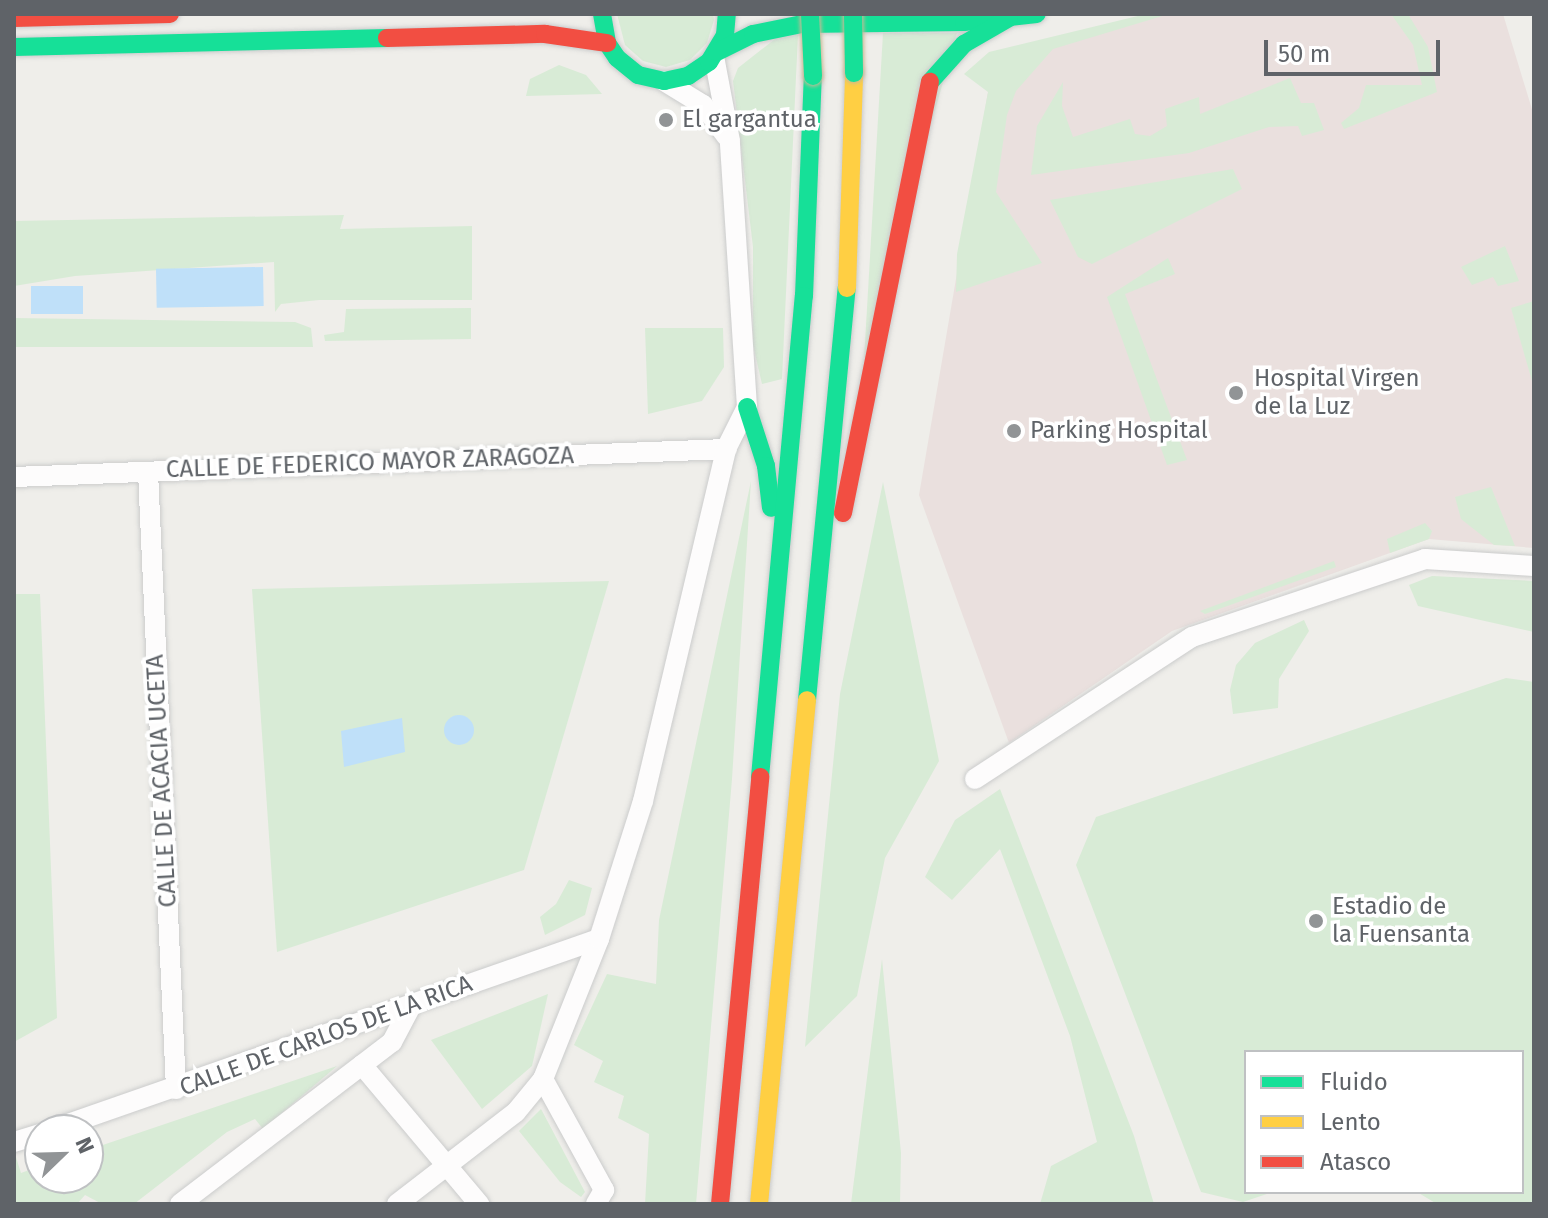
<!DOCTYPE html>
<style>
body{margin:0}
#map{position:relative;width:1548px;height:1218px;overflow:hidden;background:#efeeea;font-family:"Fira Sans",sans-serif}
div>[style]{position:absolute}
.medical>*{inset:0;background:#eae0de}
.green>*{inset:0;background:#d8ebd6}
.water>*{inset:0;background:#bfe0f9;transform-origin:0 0}
.round{border-radius:50%}
.roads{filter:drop-shadow(0 0 2px #cbcccc) drop-shadow(0 0 2px #cbcccc)}
.street>*{height:20px;margin:-10px;padding:0 10px;transform-origin:10px;border-radius:10px;background:#fdfcfc}
.fast>*{height:18px;margin:-9px;padding:0 9px;transform-origin:9px;border-radius:9px;background:#16e098}
.slow>*{height:18px;margin:-9px;padding:0 9px;transform-origin:9px;border-radius:9px;background:#ffcf43}
.jam>*{height:18px;margin:-9px;padding:0 9px;transform-origin:9px;border-radius:9px;background:#f24e42}
.bridges{filter:drop-shadow(0 0 2px #c8b996) drop-shadow(0 0 2px #c8b996)}
.fast-bridge>*{height:18px;margin:-9px;padding:0 9px;transform-origin:9px;border-radius:9px;background:#16e098}
.dots>*{width:22px;height:22px;translate:-50% -50%;box-sizing:border-box;border:4px solid #fff;border-radius:50%}
span{translate:-50% -50%;white-space:nowrap;text-align:center;line-height:1.15;-webkit-text-stroke:7px #fff;paint-order:stroke}
.poi-label{font-size:24px;color:#5f6368}
.left{translate:0 -50%;text-align:left}
.street-label{font-size:24px;color:#5f6368}
.frame{position:absolute;inset:0;border:16px solid #5f6368;pointer-events:none}
.legend{position:absolute;left:1244px;top:1050px;width:280px;height:144px;box-sizing:border-box;background:#fff;border:2px solid #bfc1c3;margin:0;padding:10px 14px;list-style:none;font-size:24px;color:#5f6368}
.legend li{display:flex;align-items:center;gap:16px;height:40px}
.legend b{width:40px;border:2px solid #bfc1c3}
.north{position:absolute;left:24px;top:1114px;width:80px;height:80px;box-sizing:border-box;background:#fff;border:2px solid #bfc1c3;border-radius:50%;rotate:67deg;font-size:22px;font-weight:700;line-height:32px;text-align:center;color:#5f6368}
.north::after{content:'';display:block;margin:auto;width:28px;height:36px;background:#919496;clip-path:polygon(50% 0,100% 100%,50% 72%,0 100%)}
.scale{position:absolute;left:1264px;top:40px;width:176px;height:36px;box-sizing:border-box;border:4px solid #5f6368;border-top:0;padding-left:10px;font-size:24px;line-height:28px;white-space:nowrap;color:#5f6368;-webkit-text-stroke:6px #fff;paint-order:stroke}
</style>
<div id="map">
<div class="medical">
<i style="clip-path:polygon(1158px 14px,1503px 14px,1534px 116px,1534px 548px,1429px 539px,1172px 631px,1009px 743px,919px 495px,988px 92px,1051px 40px)"></i>
</div>
<div class="green">
<i style="clip-path:polygon(617px 14px,713px 14px,714px 20px,707px 43px,690px 60px,666px 67px,643px 61px,625px 45px)"></i>
<i style="clip-path:polygon(1146px 14px,1169px 14px,1053px 49px,1016px 91px,1007px 115px,996px 192px,1042px 263px,956px 292px,957px 254px,988px 92px,964px 74px,989px 52px)"></i>
<i style="clip-path:polygon(1391px 14px,1408px 14px,1428px 47px,1437px 92px,1344px 129px,1341px 123px,1359px 108px,1366px 85px,1422px 85px,1413px 45px)"></i>
<i style="clip-path:polygon(883px 33px,957px 33px,864px 360px)"></i>
<i style="clip-path:polygon(798px 34px,782px 379px,762px 384px,753px 345px,753px 247px,733px 81px,738px 68px,775px 39px)"></i>
<i style="clip-path:polygon(559px 65px,586px 75px,602px 94px,526px 96px,530px 79px)"></i>
<i style="clip-path:polygon(1290px 78px,1301px 103px,1314px 103px,1324px 130px,1302px 136px,1298px 126px,1269px 127px,1189px 153px,1031px 175px,1037px 126px,1063px 82px,1062px 106px,1073px 137px,1130px 119px,1135px 134px,1150px 136px,1167px 126px,1165px 109px,1199px 97px,1200px 114px)"></i>
<i style="clip-path:polygon(1233px 169px,1242px 189px,1092px 264px,1078px 257px,1050px 200px)"></i>
<i style="clip-path:polygon(344px 215px,340px 229px,472px 226px,472px 300px,319px 300px,281px 304px,275px 312px,274px 262px,75px 276px,14px 286px,14px 221px)"></i>
<i style="clip-path:polygon(1505px 246px,1519px 281px,1498px 286px,1493px 277px,1472px 285px,1461px 267px)"></i>
<i style="clip-path:polygon(1168px 258px,1175px 274px,1125px 294px,1187px 460px,1167px 465px,1107px 297px)"></i>
<i style="clip-path:polygon(1534px 301px,1534px 388px,1511px 308px)"></i>
<i style="clip-path:polygon(471px 308px,471px 339px,325px 341px,324px 335px,344px 332px,346px 309px)"></i>
<i style="clip-path:polygon(14px 318px,295px 322px,311px 328px,313px 347px,14px 347px)"></i>
<i style="clip-path:polygon(645px 328px,723px 328px,724px 367px,702px 401px,648px 414px)"></i>
<i style="clip-path:polygon(751px 481px,732px 779px,696px 1204px,645px 1204px,649px 1134px,618px 1118px,624px 1096px,594px 1082px,603px 1061px,574px 1045px,607px 974px,656px 984px,659px 920px)"></i>
<i style="clip-path:polygon(883px 482px,939px 761px,885px 858px,857px 996px,805px 1047px,840px 694px)"></i>
<i style="clip-path:polygon(1491px 487px,1515px 546px,1494px 545px,1461px 519px,1455px 497px)"></i>
<i style="clip-path:polygon(1425px 523px,1432px 531px,1429px 539px,1390px 553px,1387px 539px)"></i>
<i style="clip-path:polygon(1334px 561px,1336px 567px,1205px 614px,1200px 611px)"></i>
<i style="clip-path:polygon(1432px 576px,1534px 581px,1534px 632px,1418px 606px,1409px 585px)"></i>
<i style="clip-path:polygon(609px 581px,524px 870px,277px 952px,252px 589px)"></i>
<i style="clip-path:polygon(14px 594px,40px 594px,57px 1018px,14px 1042px)"></i>
<i style="clip-path:polygon(1304px 620px,1309px 631px,1279px 679px,1278px 708px,1233px 714px,1230px 690px,1236px 665px,1255px 643px)"></i>
<i style="clip-path:polygon(1506px 678px,1534px 682px,1534px 1204px,1437px 1204px,1417px 1192px,1522px 1192px,1522px 1052px,1246px 1052px,1246px 1192px,1273px 1192px,1243px 1202px,1201px 1192px,1076px 865px,1096px 817px)"></i>
<i style="clip-path:polygon(1000px 789px,1134px 1136px,1154px 1204px,1040px 1204px,1051px 1166px,1097px 1142px,1070px 1036px,1000px 849px,952px 900px,925px 877px,955px 820px)"></i>
<i style="clip-path:polygon(569px 880px,592px 888px,585px 915px,545px 935px,540px 917px,556px 904px)"></i>
<i style="clip-path:polygon(882px 959px,901px 1153px,900px 1204px,851px 1204px)"></i>
<i style="clip-path:polygon(548px 994px,532px 1066px,482px 1109px,431px 1040px)"></i>
<i style="clip-path:polygon(337px 1066px,263px 1129px,255px 1119px,227px 1132px,134px 1204px,102px 1204px,85px 1195px,77px 1204px,14px 1204px,14px 1151px,21px 1173px,40px 1166px,40px 1178px,88px 1178px,88px 1150px)"></i>
<i style="clip-path:polygon(541px 1109px,585px 1192px,581px 1197px,560px 1182px,519px 1131px)"></i>
</div>
<div class="water">
<i style="left:263px;top:267px;width:39px;height:107px;rotate:89deg"></i>
<i style="left:31px;top:286px;width:52px;height:28px"></i>
<i class="round" style="left:444px;top:715px;width:30px;height:30px"></i>
<i style="clip-path:polygon(402px 718px,405px 752px,344px 767px,341px 731px)"></i>
</div>
<div class="roads">
<div class="street">
<i style="left:664px;top:81px;width:46px;rotate:31.6deg"></i>
<i style="left:703px;top:105px;width:39px;rotate:53deg"></i>
<i style="left:148px;top:472px;width:618px;rotate:87.4deg"></i>
<i style="left:14px;top:477px;width:713px;rotate:-2.25deg"></i>
<i style="left:975px;top:779px;width:259px;rotate:-33.2deg"></i>
<i style="left:1192px;top:637px;width:246px;rotate:-18.5deg"></i>
<i style="left:1425px;top:559px;width:109px;rotate:3.7deg"></i>
<i style="left:362px;top:1065px;width:182px;rotate:49.9deg"></i>
<i style="left:543px;top:1079px;width:127px;rotate:61.2deg"></i>
<i style="left:604px;top:1190px;width:16px;rotate:120deg"></i>
<i style="left:51px;top:1130px;width:580px;rotate:-19.22deg"></i>
<i style="left:14px;top:1142px;width:27px;rotate:-17deg"></i>
<i style="left:180px;top:1204px;width:267px;rotate:-37.4deg"></i>
<i style="left:392px;top:1042px;width:41px;rotate:-62.2deg"></i>
<i style="left:397px;top:1204px;width:150px;rotate:-37.7deg"></i>
<i style="left:516px;top:1112px;width:43px;rotate:-50.7deg"></i>
<i style="left:543px;top:1079px;width:151px;rotate:-68.2deg"></i>
<i style="left:599px;top:939px;width:145px;rotate:-72.3deg"></i>
<i style="left:643px;top:801px;width:362px;rotate:-76.7deg"></i>
<i style="left:726px;top:449px;width:47px;rotate:-63.4deg"></i>
<i style="left:747px;top:407px;width:267px;rotate:-93.7deg"></i>
<i style="left:730px;top:141px;width:86px;rotate:-100.7deg"></i>
</div>
<div class="fast">
<i style="left:602px;top:14px;width:29px;rotate:80deg"></i>
<i style="left:607px;top:43px;width:18px;rotate:56deg"></i>
<i style="left:617px;top:58px;width:27px;rotate:39deg"></i>
<i style="left:638px;top:75px;width:27px;rotate:13deg"></i>
<i style="left:664px;top:81px;width:25px;rotate:-12deg"></i>
<i style="left:688px;top:76px;width:25px;rotate:-34deg"></i>
<i style="left:709px;top:62px;width:31px;rotate:-59deg"></i>
<i style="left:725px;top:35px;width:21px;rotate:-85deg"></i>
<i style="left:14px;top:47px;width:373px;rotate:-1.4deg"></i>
<i style="left:717px;top:52px;width:40px;rotate:-26.6deg"></i>
<i style="left:753px;top:34px;width:50px;rotate:-11.5deg"></i>
<i style="left:802px;top:24px;width:162px;rotate:-0.7deg"></i>
<i style="left:964px;top:22px;width:73px;rotate:-6.3deg"></i>
<i style="left:930px;top:82px;width:51px;rotate:-48.2deg"></i>
<i style="left:964px;top:44px;width:52px;rotate:-30deg"></i>
<i style="left:804px;top:296px;width:220px;rotate:-87.7deg"></i>
<i style="left:747px;top:407px;width:62px;rotate:72.1deg"></i>
<i style="left:766px;top:466px;width:42px;rotate:83.2deg"></i>
<i style="left:807px;top:700px;width:414px;rotate:-84.5deg"></i>
<i style="left:760px;top:777px;width:483px;rotate:-84.8deg"></i>
</div>
<div class="slow">
<i style="left:847px;top:288px;width:215px;rotate:-88.1deg"></i>
<i style="left:759px;top:1204px;width:506px;rotate:-84.56deg"></i>
</div>
<div class="jam">
<i style="left:14px;top:18px;width:156px;rotate:-1.5deg"></i>
<i style="left:387px;top:38px;width:158px;rotate:-1.5deg"></i>
<i style="left:545px;top:34px;width:63px;rotate:8.3deg"></i>
<i style="left:843px;top:513px;width:440px;rotate:-78.6deg"></i>
<i style="left:720px;top:1204px;width:429px;rotate:-84.6deg"></i>
</div>
</div>
<div class="bridges">
<div class="fast-bridge">
<i style="left:810px;top:14px;width:62px;rotate:87.2deg"></i>
<i style="left:853px;top:14px;width:59px;rotate:89deg"></i>
</div>
</div>
<div class="dots">
<i style="left:666px;top:120px;background:#919496"></i>
<i style="left:1236px;top:393px;background:#919496"></i>
<i style="left:1014px;top:431px;background:#919496"></i>
<i style="left:1316px;top:921px;background:#919496"></i>
</div>
<div class="poi-label">
<span class="left" style="left:682px;top:120px">El gargantua</span>
<span class="left" style="left:1254px;top:393px">Hospital Virgen<br>de la Luz</span>
<span class="left" style="left:1030px;top:431px">Parking Hospital</span>
<span class="left" style="left:1332px;top:921px">Estadio de<br>la Fuensanta</span>
</div>
<div class="street-label">
<span style="left:370px;top:463px;rotate:-2deg">CALLE DE FEDERICO MAYOR ZARAGOZA</span>
<span style="left:162px;top:781px;rotate:-93deg">CALLE DE ACACIA UCETA</span>
<span style="left:326px;top:1036px;rotate:-20deg">CALLE DE CARLOS DE LA RICA</span>
</div>
<div class="frame"></div>
<ul class="legend">
<li><b style="height:10px;background:#16e098"></b>Fluido</li>
<li><b style="height:10px;background:#ffcf43"></b>Lento</li>
<li><b style="height:10px;background:#f24e42"></b>Atasco</li>
</ul>
<div class="north">N</div>
<div class="scale">50 m</div>
</div>
